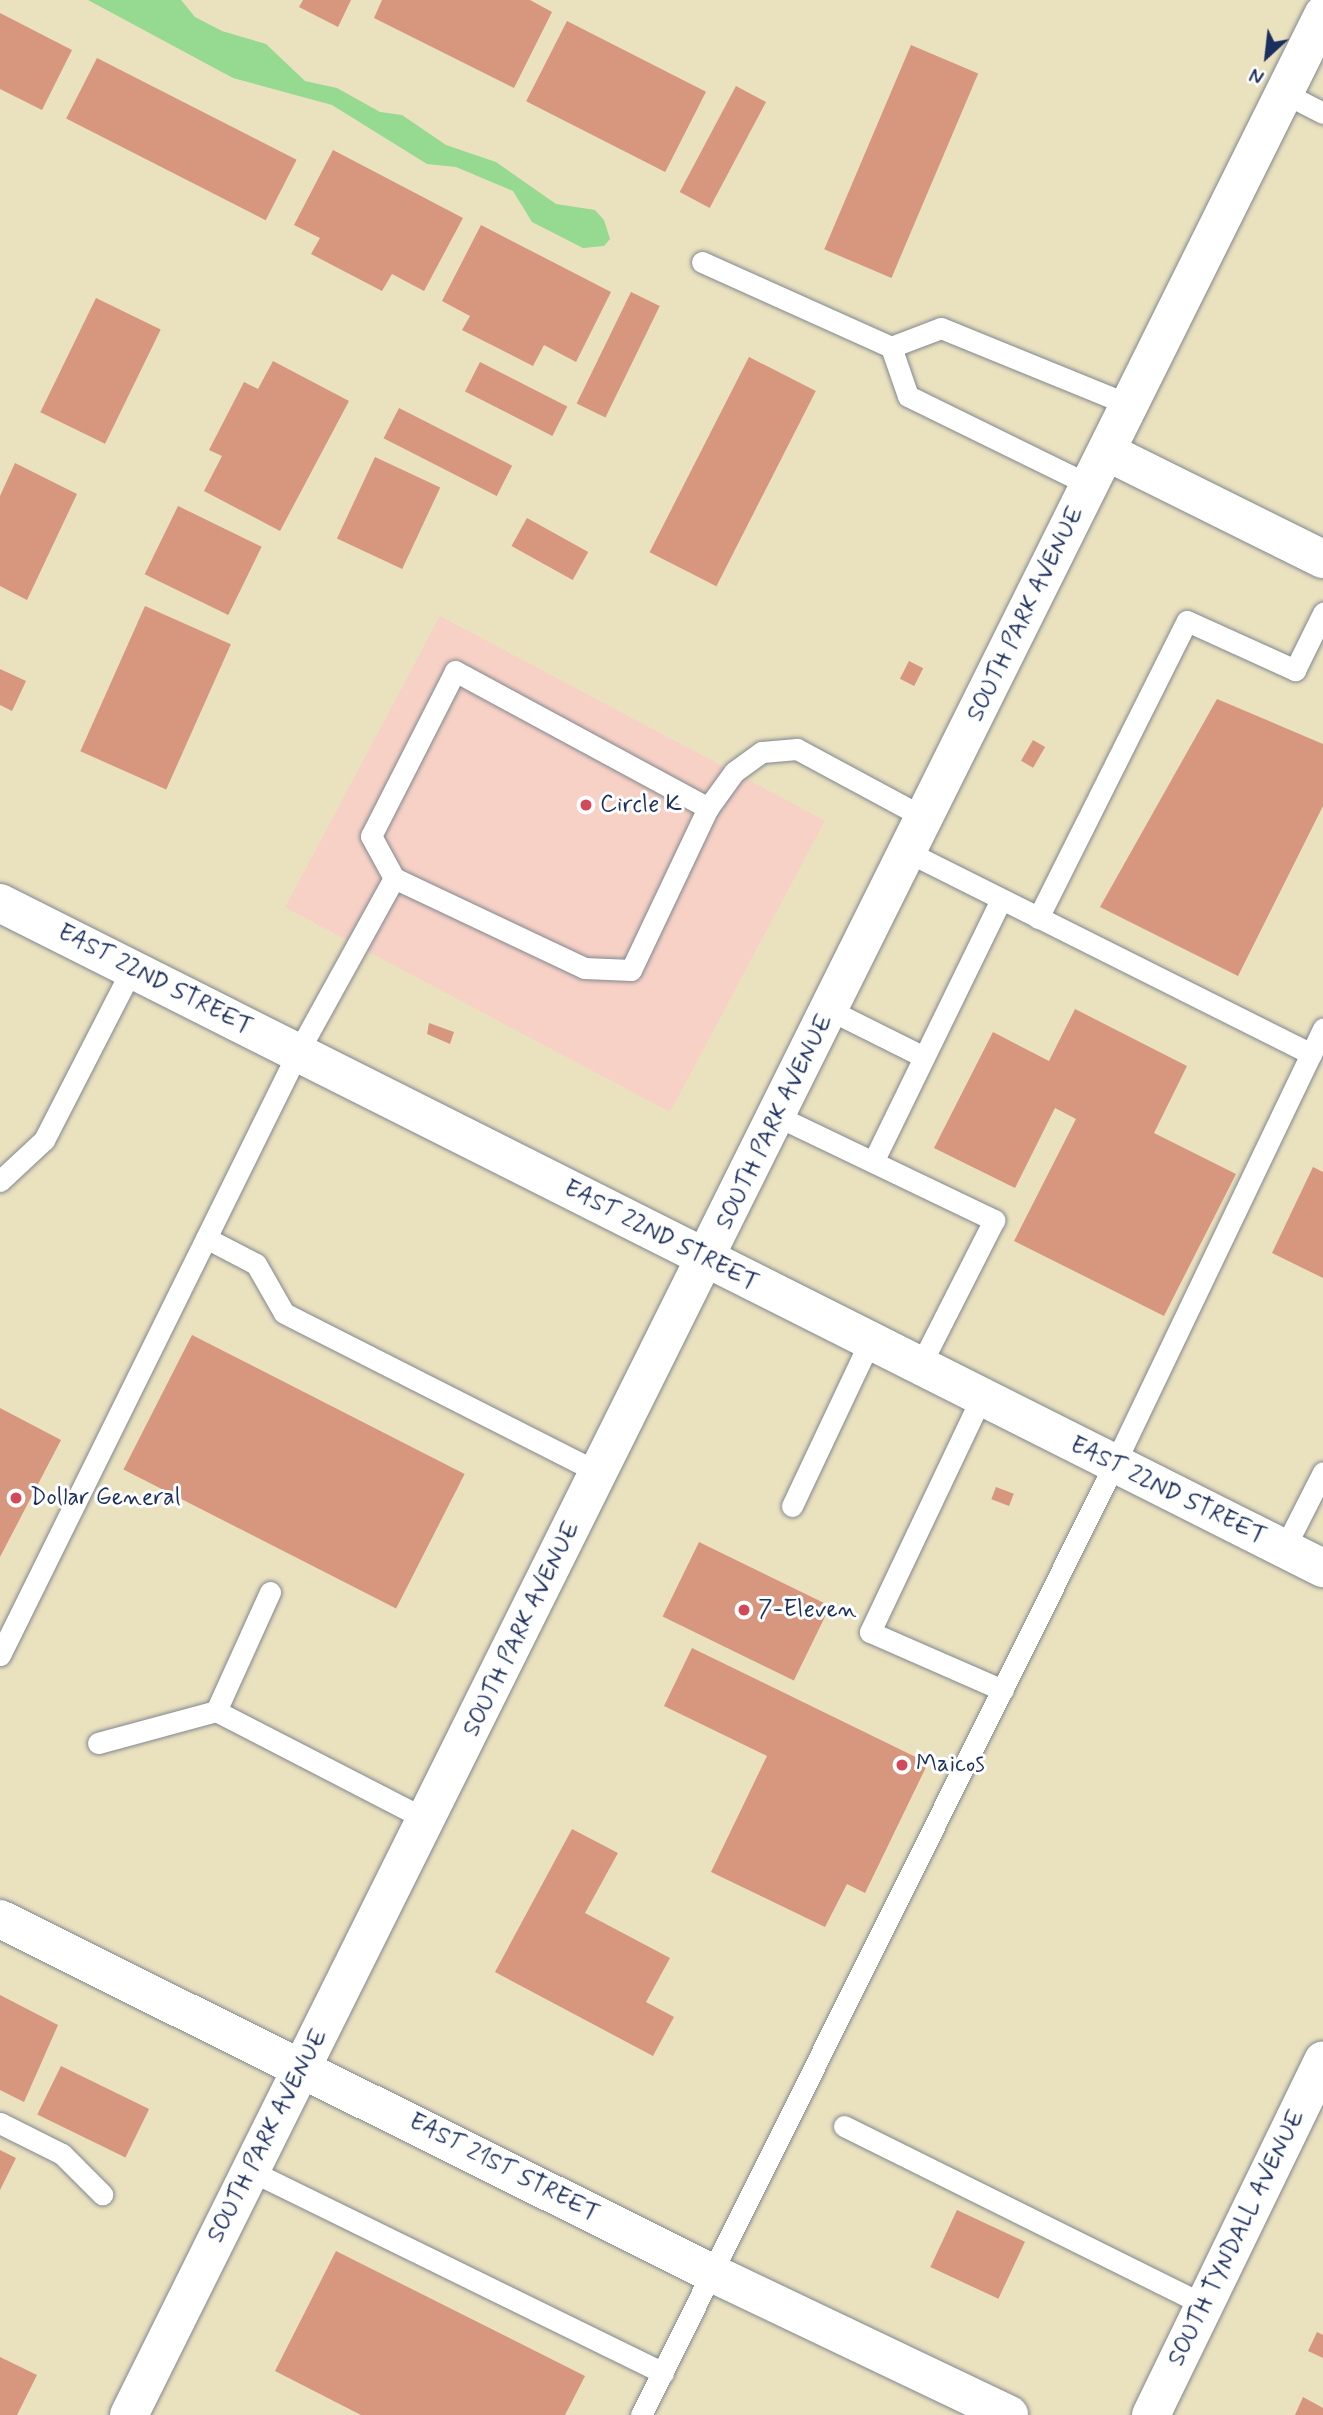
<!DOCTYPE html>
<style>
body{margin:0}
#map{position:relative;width:1323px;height:2415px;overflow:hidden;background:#eae1bf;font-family:Mynerve,sans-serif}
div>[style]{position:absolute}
.built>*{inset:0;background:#f7d1c6;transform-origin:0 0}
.green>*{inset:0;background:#96d991}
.building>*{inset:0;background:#d6977e;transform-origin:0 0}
.roads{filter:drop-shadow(0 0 2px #82888e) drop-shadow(0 0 2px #82888e)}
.lane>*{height:21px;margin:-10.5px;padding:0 10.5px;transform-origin:10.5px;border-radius:10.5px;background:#fff}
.street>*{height:38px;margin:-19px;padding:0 19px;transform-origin:19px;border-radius:19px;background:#fff}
.secondary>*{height:38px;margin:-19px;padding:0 19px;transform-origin:19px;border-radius:19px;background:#fff}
.primary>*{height:38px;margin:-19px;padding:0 19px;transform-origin:19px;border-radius:19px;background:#fff}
.dots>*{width:19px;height:19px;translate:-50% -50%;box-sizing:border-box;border:4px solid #fff;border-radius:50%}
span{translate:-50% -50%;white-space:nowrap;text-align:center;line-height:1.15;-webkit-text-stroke:6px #fff;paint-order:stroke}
.street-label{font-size:24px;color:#1b2f5e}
.poi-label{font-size:24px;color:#1b2f5e}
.left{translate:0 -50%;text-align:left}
.north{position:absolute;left:1232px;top:21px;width:70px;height:70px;-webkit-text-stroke:5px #fff;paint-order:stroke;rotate:207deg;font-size:19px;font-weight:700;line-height:28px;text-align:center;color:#1b2f5e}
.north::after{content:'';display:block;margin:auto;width:24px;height:32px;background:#1b2f5e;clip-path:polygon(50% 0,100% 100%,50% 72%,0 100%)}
</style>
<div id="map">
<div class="built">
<i style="left:440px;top:616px;width:436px;height:330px;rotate:28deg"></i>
</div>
<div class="green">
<i style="clip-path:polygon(88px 0,181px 0,195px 17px,222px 31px,266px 44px,305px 81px,337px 88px,380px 112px,402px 115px,446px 145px,496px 162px,556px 204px,595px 210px,604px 220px,610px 239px,604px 246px,583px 248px,532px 222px,513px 191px,456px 167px,427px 164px,332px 105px,233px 78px)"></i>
</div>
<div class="building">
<i style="clip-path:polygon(303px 0,351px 0,338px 27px,299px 7px)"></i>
<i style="clip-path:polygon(382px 0,530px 0,552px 12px,514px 88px,374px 18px)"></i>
<i style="clip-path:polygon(0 13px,72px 50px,42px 110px,0 89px)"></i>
<i style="left:567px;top:21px;width:156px;height:90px;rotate:27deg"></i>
<i style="left:911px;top:45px;width:73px;height:222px;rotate:23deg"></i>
<i style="left:97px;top:58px;width:224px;height:68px;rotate:27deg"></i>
<i style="left:736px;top:86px;width:34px;height:120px;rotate:28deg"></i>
<i style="clip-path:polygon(333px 150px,463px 218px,424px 291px,392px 274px,382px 291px,311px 254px,320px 238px,294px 225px)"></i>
<i style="clip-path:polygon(481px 225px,611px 292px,576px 362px,544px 345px,533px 366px,462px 330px,470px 316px,442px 301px)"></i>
<i style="left:631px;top:292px;width:32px;height:124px;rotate:26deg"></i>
<i style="left:96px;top:298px;width:72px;height:127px;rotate:26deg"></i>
<i style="left:749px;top:357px;width:75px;height:219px;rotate:27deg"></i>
<i style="clip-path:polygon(273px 361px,349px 401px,280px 531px,204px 491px,222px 456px,209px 450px,244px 382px,258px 389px)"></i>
<i style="left:480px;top:362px;width:98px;height:33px;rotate:27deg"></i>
<i style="left:399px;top:408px;width:127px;height:34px;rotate:27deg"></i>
<i style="left:375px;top:457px;width:72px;height:90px;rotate:25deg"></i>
<i style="clip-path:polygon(15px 463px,77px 494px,27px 600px,0 586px,0 496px)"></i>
<i style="left:178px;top:506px;width:93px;height:76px;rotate:26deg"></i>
<i style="left:527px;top:518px;width:70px;height:32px;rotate:29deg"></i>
<i style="left:145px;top:606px;width:94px;height:159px;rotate:24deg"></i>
<i style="left:909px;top:661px;width:16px;height:20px;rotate:27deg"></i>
<i style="clip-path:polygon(0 669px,26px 681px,12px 711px,0 705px)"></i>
<i style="clip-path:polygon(1217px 699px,1323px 744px,1323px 806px,1238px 976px,1100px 907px)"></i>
<i style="left:1033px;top:740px;width:14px;height:24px;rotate:30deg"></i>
<i style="clip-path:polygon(1075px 1009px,1187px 1066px,1154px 1133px,1236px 1174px,1164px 1316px,1014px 1241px,1076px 1119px,1055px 1108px,1015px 1188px,934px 1148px,993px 1032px,1049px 1061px)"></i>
<i style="clip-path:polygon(429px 1023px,454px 1032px,450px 1044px,427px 1034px)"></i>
<i style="clip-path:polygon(1313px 1167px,1323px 1172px,1323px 1278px,1272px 1253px)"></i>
<i style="left:192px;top:1335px;width:306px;height:151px;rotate:27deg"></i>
<i style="clip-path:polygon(0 1408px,61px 1440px,0 1557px)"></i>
<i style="left:996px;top:1487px;width:19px;height:13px;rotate:21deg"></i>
<i style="left:699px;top:1542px;width:146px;height:83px;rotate:26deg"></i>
<i style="clip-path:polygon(692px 1648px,928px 1763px,865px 1893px,847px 1884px,825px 1927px,711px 1872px,767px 1756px,664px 1706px)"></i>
<i style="clip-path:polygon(572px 1829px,618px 1853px,585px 1913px,670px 1958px,646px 2002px,674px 2017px,653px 2056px,495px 1972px)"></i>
<i style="clip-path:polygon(0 1995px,58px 2025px,24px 2102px,0 2090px)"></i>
<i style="left:61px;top:2066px;width:98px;height:54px;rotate:26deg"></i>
<i style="clip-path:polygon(0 2150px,16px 2158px,0 2190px)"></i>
<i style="left:957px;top:2210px;width:75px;height:63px;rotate:25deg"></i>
<i style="clip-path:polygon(336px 2251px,585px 2376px,565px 2415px,361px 2415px,275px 2371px)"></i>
<i style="clip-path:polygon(1317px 2332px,1323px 2335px,1323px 2358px,1308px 2351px)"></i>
<i style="clip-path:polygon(0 2357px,37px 2375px,17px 2415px,0 2415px)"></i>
<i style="clip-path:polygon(1303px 2397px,1323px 2408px,1323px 2415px,1295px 2415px)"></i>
</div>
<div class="roads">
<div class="lane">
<i style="left:1284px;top:93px;width:44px;rotate:27.1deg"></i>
<i style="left:702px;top:262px;width:207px;rotate:24.2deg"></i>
<i style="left:891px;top:347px;width:53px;rotate:-20.8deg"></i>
<i style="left:941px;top:328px;width:204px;rotate:22.2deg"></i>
<i style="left:891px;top:347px;width:52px;rotate:70.9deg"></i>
<i style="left:908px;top:396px;width:203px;rotate:26.1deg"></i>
<i style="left:908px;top:852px;width:451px;rotate:26.6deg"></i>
<i style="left:394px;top:878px;width:48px;rotate:-118.7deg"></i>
<i style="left:371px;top:836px;width:185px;rotate:-63deg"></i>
<i style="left:455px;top:671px;width:288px;rotate:28.4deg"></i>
<i style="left:1038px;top:918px;width:332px;rotate:-63.4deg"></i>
<i style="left:1187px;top:621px;width:119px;rotate:24.4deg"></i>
<i style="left:1295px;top:670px;width:64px;rotate:-63.8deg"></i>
<i style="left:830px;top:1010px;width:105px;rotate:26.6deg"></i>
<i style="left:777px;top:1116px;width:241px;rotate:25.6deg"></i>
<i style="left:994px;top:1220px;width:164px;rotate:116.9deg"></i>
<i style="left:873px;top:1162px;width:292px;rotate:-64deg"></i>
<i style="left:0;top:1181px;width:60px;rotate:-43deg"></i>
<i style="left:44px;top:1140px;width:192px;rotate:-62.8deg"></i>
<i style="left:206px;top:1238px;width:56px;rotate:27.5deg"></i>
<i style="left:256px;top:1264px;width:56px;rotate:60.3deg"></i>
<i style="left:284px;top:1313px;width:354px;rotate:26.9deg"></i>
<i style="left:981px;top:1398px;width:259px;rotate:115.4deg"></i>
<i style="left:870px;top:1632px;width:145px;rotate:23.6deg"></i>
<i style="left:792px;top:1506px;width:183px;rotate:-64.7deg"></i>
<i style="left:1284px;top:1549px;width:86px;rotate:-63.1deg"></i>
<i style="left:270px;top:1592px;width:131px;rotate:114.4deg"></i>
<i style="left:216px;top:1711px;width:237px;rotate:27.3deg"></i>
<i style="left:0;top:1655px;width:673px;rotate:-63.7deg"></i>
<i style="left:298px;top:1052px;width:199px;rotate:-61.1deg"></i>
<i style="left:394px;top:878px;width:210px;rotate:25.3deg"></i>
<i style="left:584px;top:968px;width:47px;rotate:2.4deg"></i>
<i style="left:631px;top:970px;width:179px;rotate:-64.6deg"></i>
<i style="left:708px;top:808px;width:44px;rotate:-54.2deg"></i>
<i style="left:734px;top:772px;width:34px;rotate:-36deg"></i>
<i style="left:762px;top:752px;width:35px;rotate:-5deg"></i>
<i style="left:797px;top:749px;width:145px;rotate:28.3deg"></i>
<i style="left:98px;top:1743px;width:122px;rotate:-15.2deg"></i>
<i style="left:0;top:2123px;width:69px;rotate:26.6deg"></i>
<i style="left:62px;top:2154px;width:57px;rotate:45deg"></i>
<i style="left:844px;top:2126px;width:402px;rotate:26.4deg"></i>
<i style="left:251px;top:2171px;width:459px;rotate:26.1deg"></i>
<i style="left:641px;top:2415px;width:1061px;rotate:-63.53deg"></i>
<i style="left:1114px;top:1465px;width:484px;rotate:-64.4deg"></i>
</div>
<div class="street">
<i style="left:1107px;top:452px;width:241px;rotate:26.4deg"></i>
<i style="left:0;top:1919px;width:797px;rotate:26.44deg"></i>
<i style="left:714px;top:2274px;width:327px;rotate:25.5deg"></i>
<i style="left:1151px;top:2415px;width:394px;rotate:-64.1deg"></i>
</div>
<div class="secondary">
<i style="left:129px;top:2415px;width:2681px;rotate:-63.55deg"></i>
</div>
<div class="primary">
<i style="left:0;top:903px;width:1481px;rotate:26.69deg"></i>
</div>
</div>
<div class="dots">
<i style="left:586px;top:805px;background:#d1495b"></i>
<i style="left:16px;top:1498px;background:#d1495b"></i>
<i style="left:744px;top:1610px;background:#d1495b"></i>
<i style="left:902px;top:1765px;background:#d1495b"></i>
</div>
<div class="street-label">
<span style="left:1026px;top:614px;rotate:-64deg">SOUTH PARK AVENUE</span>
<span style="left:155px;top:980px;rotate:27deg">EAST 22ND STREET</span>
<span style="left:775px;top:1122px;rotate:-64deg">SOUTH PARK AVENUE</span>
<span style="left:661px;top:1236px;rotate:27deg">EAST 22ND STREET</span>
<span style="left:1168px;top:1491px;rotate:26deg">EAST 22ND STREET</span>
<span style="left:522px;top:1629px;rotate:-64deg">SOUTH PARK AVENUE</span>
<span style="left:268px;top:2136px;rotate:-63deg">SOUTH PARK AVENUE</span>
<span style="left:504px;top:2168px;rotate:27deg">EAST 21ST STREET</span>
<span style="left:1237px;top:2238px;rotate:-64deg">SOUTH TYNDALL AVENUE</span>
</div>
<div class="poi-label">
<span class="left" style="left:600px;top:805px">Circle K</span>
<span class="left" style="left:30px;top:1498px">Dollar General</span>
<span class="left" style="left:758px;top:1610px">7-Eleven</span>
<span class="left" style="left:916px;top:1765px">Maicos</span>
</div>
<div class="north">N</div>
</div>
